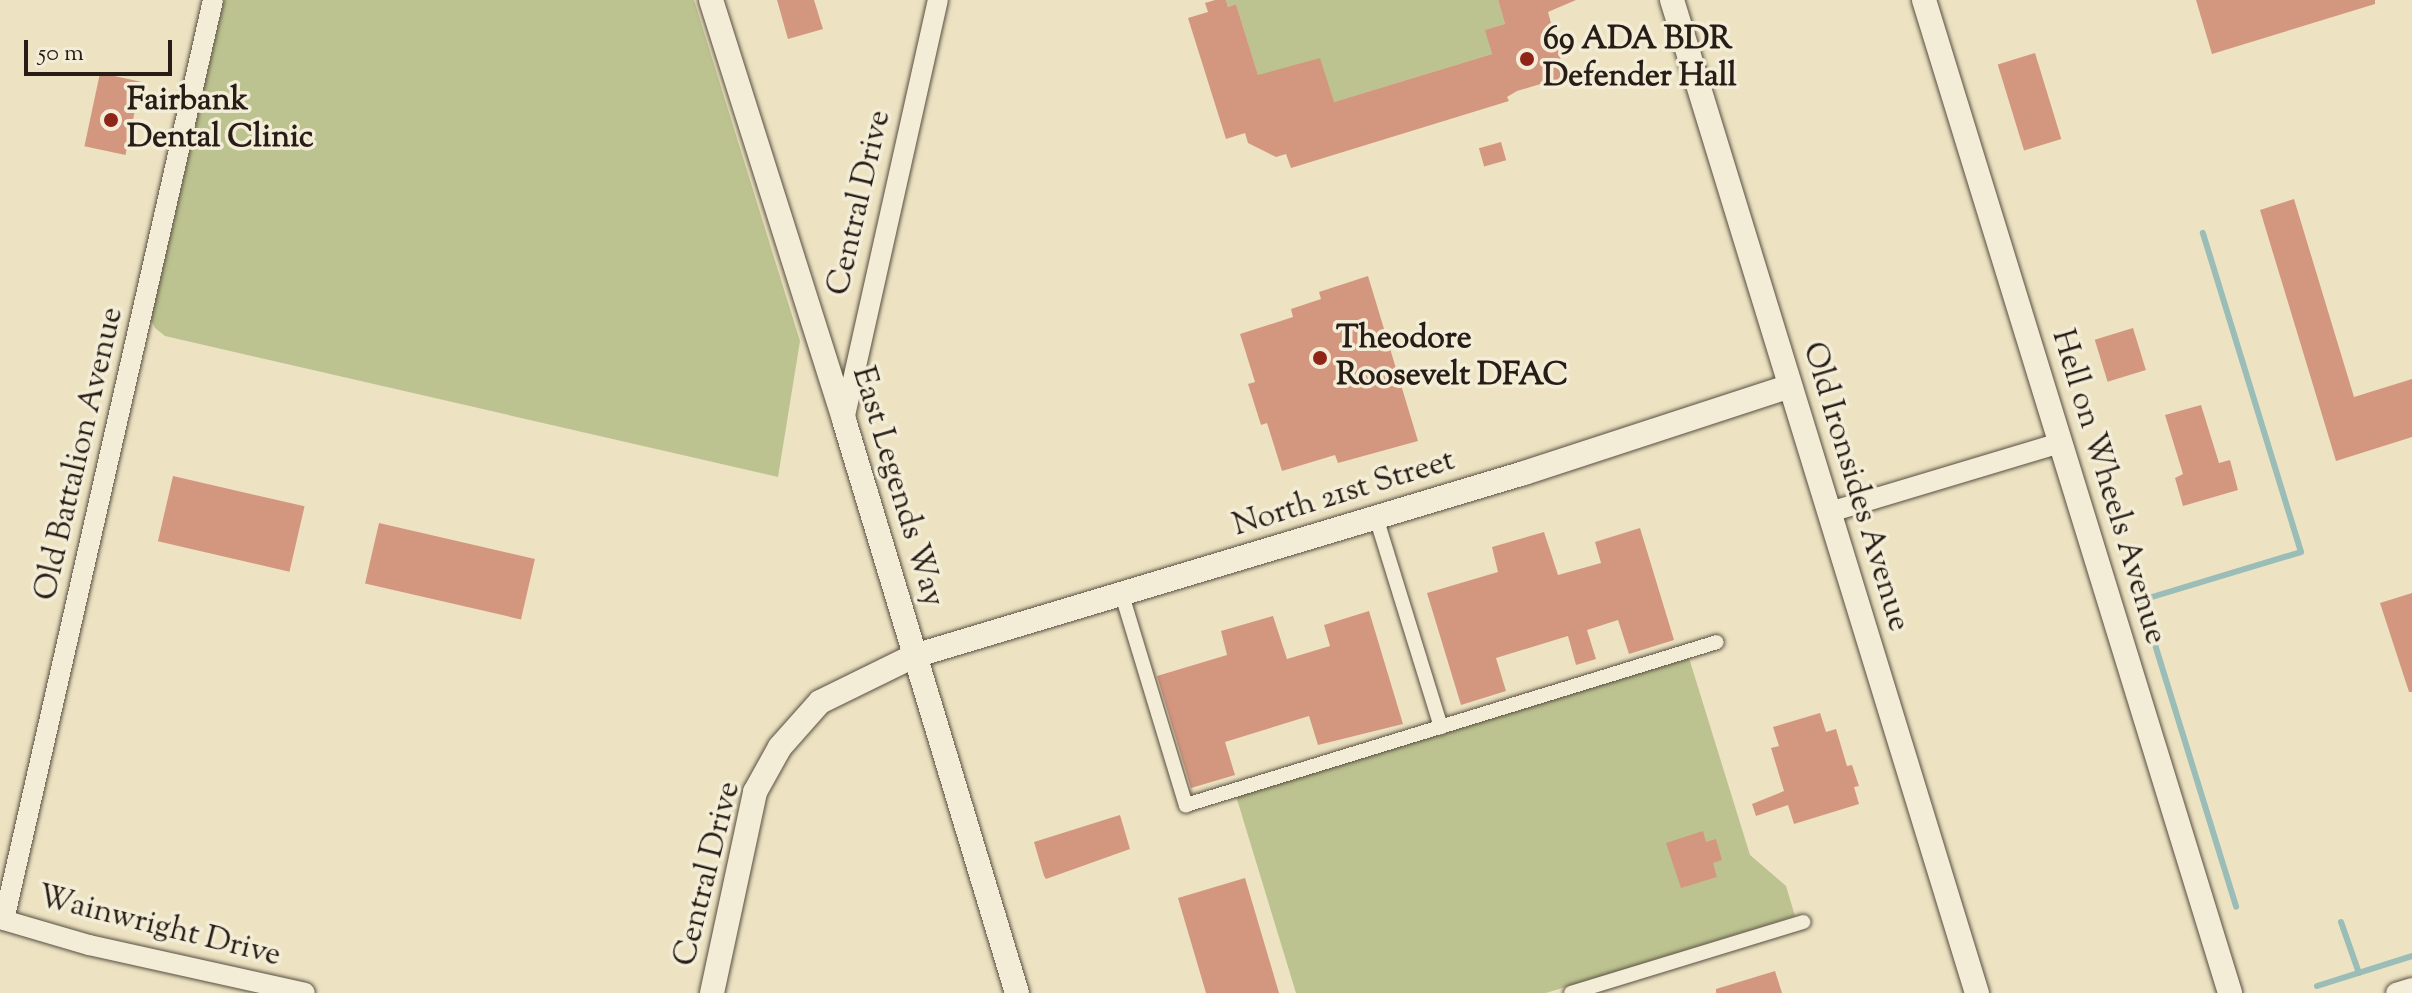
<!DOCTYPE html>
<style>
body{margin:0}
#map{position:relative;width:2412px;height:993px;overflow:hidden;background:#ede3c2;font-family:"Sorts Mill Goudy",serif}
div>[style]{position:absolute}
.green>*{inset:0;background:#bcc390}
.stream>*{height:6px;margin:-3px;padding:0 3px;transform-origin:3px;border-radius:3px;background:#9abdb8}
.building>*{inset:0;background:#d39780;transform-origin:0 0}
.roads{filter:drop-shadow(0 0 2px #594e41) drop-shadow(0 0 2px #594e41)}
.pedestrian>*{height:14px;margin:-7px;padding:0 7px;transform-origin:7px;border-radius:7px;background:#f3edd7}
.minor>*{height:20px;margin:-10px;padding:0 10px;transform-origin:10px;border-radius:10px;background:#f3edd7}
.tertiary>*{height:24px;margin:-12px;padding:0 12px;transform-origin:12px;border-radius:12px;background:#f3edd7}
.dots>*{width:22px;height:22px;translate:-50% -50%;box-sizing:border-box;border:4px solid #f3edd7;border-radius:50%}
span{translate:-50% -50%;white-space:nowrap;text-align:center;line-height:1.15;-webkit-text-stroke:7px #f3edd7;paint-order:stroke}
.poi-label{font-size:32px;color:#281c16;font-weight:700}
.left{translate:0 -50%;text-align:left}
.street-label{font-size:32px;color:#281c16}
.scale{position:absolute;left:24px;top:40px;width:148px;height:36px;box-sizing:border-box;border:4px solid #281c16;border-top:0;padding-left:10px;font-size:24px;line-height:28px;white-space:nowrap;color:#281c16;-webkit-text-stroke:6px #f3edd7;paint-order:stroke}
</style>
<div id="map">
<div class="green">
<i style="clip-path:polygon(224px 0,694px 0,800px 341px,778px 477px,165px 336px,155px 328px,151px 320px)"></i>
<i style="clip-path:polygon(1226px 0,1498px 0,1505px 24px,1486px 30px,1492px 54px,1272px 121px,1236px 4px,1228px 7px)"></i>
<i style="clip-path:polygon(1689px 658px,1750px 855px,1786px 886px,1795px 916px,1546px 993px,1296px 993px,1236px 796px)"></i>
</div>
<div class="stream">
<i style="left:2135px;top:580px;width:342px;rotate:72.8deg"></i>
<i style="left:2142px;top:600px;width:166px;rotate:-16.8deg"></i>
<i style="left:2301px;top:552px;width:334px;rotate:-107.1deg"></i>
<i style="left:2341px;top:922px;width:54px;rotate:70.6deg"></i>
<i style="left:2317px;top:986px;width:100px;rotate:-17.5deg"></i>
</div>
<div class="building">
<i style="clip-path:polygon(777px 0,814px 0,823px 29px,788px 39px)"></i>
<i style="clip-path:polygon(1215px 0,1226px 0,1228px 7px,1236px 4px,1258px 75px,1320px 58px,1334px 102px,1492px 54px,1485px 30px,1505px 24px,1498px 0,1576px 0,1548px 12px,1562px 64px,1568px 68px,1560px 83px,1554px 80px,1517px 91px,1507px 97px,1509px 101px,1291px 168px,1286px 154px,1276px 157px,1248px 143px,1245px 133px,1226px 139px,1188px 18px,1208px 12px,1205px 3px)"></i>
<i style="clip-path:polygon(2196px 0,2375px 0,2375px 4px,2212px 54px)"></i>
<i style="left:2035px;top:53px;width:90px;height:39px;rotate:73deg"></i>
<i style="left:100px;top:73px;width:42px;height:75px;rotate:12deg"></i>
<i style="left:1501px;top:142px;width:19px;height:23px;rotate:74deg"></i>
<i style="clip-path:polygon(2294px 199px,2354px 397px,2412px 379px,2412px 437px,2336px 461px,2260px 210px)"></i>
<i style="clip-path:polygon(1368px 276px,1418px 441px,1338px 463px,1335px 455px,1282px 471px,1267px 423px,1261px 425px,1248px 384px,1255px 382px,1240px 334px,1293px 317px,1291px 309px,1321px 299px,1319px 292px)"></i>
<i style="left:2133px;top:328px;width:44px;height:40px;rotate:73deg"></i>
<i style="clip-path:polygon(2201px 405px,2219px 463px,2230px 460px,2238px 490px,2183px 506px,2175px 478px,2183px 474px,2165px 415px)"></i>
<i style="left:173px;top:476px;width:135px;height:67px;rotate:13deg"></i>
<i style="left:379px;top:523px;width:160px;height:62px;rotate:13deg"></i>
<i style="clip-path:polygon(1640px 528px,1674px 640px,1629px 654px,1618px 620px,1587px 630px,1596px 659px,1576px 665px,1568px 636px,1496px 658px,1506px 691px,1461px 705px,1427px 593px,1498px 572px,1492px 547px,1544px 532px,1558px 575px,1601px 563px,1595px 542px)"></i>
<i style="clip-path:polygon(2412px 593px,2412px 692px,2409px 692px,2380px 603px)"></i>
<i style="clip-path:polygon(1369px 611px,1403px 724px,1318px 745px,1309px 716px,1225px 742px,1235px 775px,1191px 788px,1157px 676px,1227px 655px,1221px 631px,1273px 616px,1287px 659px,1330px 646px,1324px 625px)"></i>
<i style="clip-path:polygon(1820px 713px,1826px 732px,1836px 729px,1847px 766px,1852px 765px,1859px 786px,1854px 787px,1859px 804px,1794px 824px,1788px 805px,1756px 816px,1752px 804px,1784px 791px,1771px 748px,1779px 746px,1773px 727px)"></i>
<i style="clip-path:polygon(1120px 815px,1130px 849px,1046px 879px,1044px 876px,1034px 842px)"></i>
<i style="clip-path:polygon(1703px 831px,1706px 842px,1716px 839px,1722px 860px,1713px 863px,1717px 877px,1681px 888px,1666px 843px)"></i>
<i style="clip-path:polygon(1245px 878px,1279px 993px,1206px 993px,1178px 898px)"></i>
<i style="clip-path:polygon(1775px 971px,1782px 993px,1716px 993px,1716px 989px)"></i>
</div>
<div class="roads">
<div class="pedestrian">
<i style="left:1376px;top:517px;width:220px;rotate:72.8deg"></i>
<i style="left:1122px;top:595px;width:220px;rotate:73.1deg"></i>
<i style="left:1186px;top:805px;width:555px;rotate:-17.06deg"></i>
<i style="left:1571px;top:993px;width:243px;rotate:-17deg"></i>
</div>
<div class="minor">
<i style="left:844px;top:420px;width:430px;rotate:-77.4deg"></i>
<i style="left:1830px;top:512px;width:240px;rotate:-16.7deg"></i>
<i style="left:0;top:919px;width:93px;rotate:16.3deg"></i>
<i style="left:89px;top:945px;width:221px;rotate:12.5deg"></i>
<i style="left:4px;top:920px;width:943px;rotate:-77.2deg"></i>
<i style="left:2396px;top:993px;width:17px;rotate:-17deg"></i>
</div>
<div class="tertiary">
<i style="left:711px;top:0;width:441px;rotate:72.4deg"></i>
<i style="left:844px;top:420px;width:599px;rotate:73.2deg"></i>
<i style="left:1672px;top:0;width:1039px;rotate:72.93deg"></i>
<i style="left:1924px;top:0;width:1039px;rotate:72.87deg"></i>
<i style="left:712px;top:993px;width:206px;rotate:-77.9deg"></i>
<i style="left:755px;top:792px;width:51px;rotate:-60.9deg"></i>
<i style="left:780px;top:747px;width:60px;rotate:-48.4deg"></i>
<i style="left:820px;top:702px;width:105px;rotate:-26.1deg"></i>
<i style="left:914px;top:656px;width:637px;rotate:-16.7deg"></i>
<i style="left:1524px;top:473px;width:280px;rotate:-18.1deg"></i>
</div>
</div>
<div class="dots">
<i style="left:1527px;top:59px;background:#8f2418"></i>
<i style="left:111px;top:120px;background:#8f2418"></i>
<i style="left:1320px;top:358px;background:#8f2418"></i>
</div>
<div class="poi-label">
<span class="left" style="left:1543px;top:59px">69 ADA BDR<br>Defender Hall</span>
<span class="left" style="left:127px;top:120px">Fairbank<br>Dental Clinic</span>
<span class="left" style="left:1336px;top:358px">Theodore<br>Roosevelt DFAC</span>
</div>
<div class="street-label">
<span style="left:860px;top:203px;rotate:-77deg">Central Drive</span>
<span style="left:80px;top:454px;rotate:-77deg">Old Battalion Avenue</span>
<span style="left:897px;top:487px;rotate:73deg">East Legends Way</span>
<span style="left:1855px;top:487px;rotate:73deg">Old Ironsides Avenue</span>
<span style="left:2108px;top:487px;rotate:73deg">Hell on Wheels Avenue</span>
<span style="left:1344px;top:494px;rotate:-17deg">North 21st Street</span>
<span style="left:708px;top:874px;rotate:-76deg">Central Drive</span>
<span style="left:159px;top:927px;rotate:14deg">Wainwright Drive</span>
</div>
<div class="scale">50 m</div>
</div>
